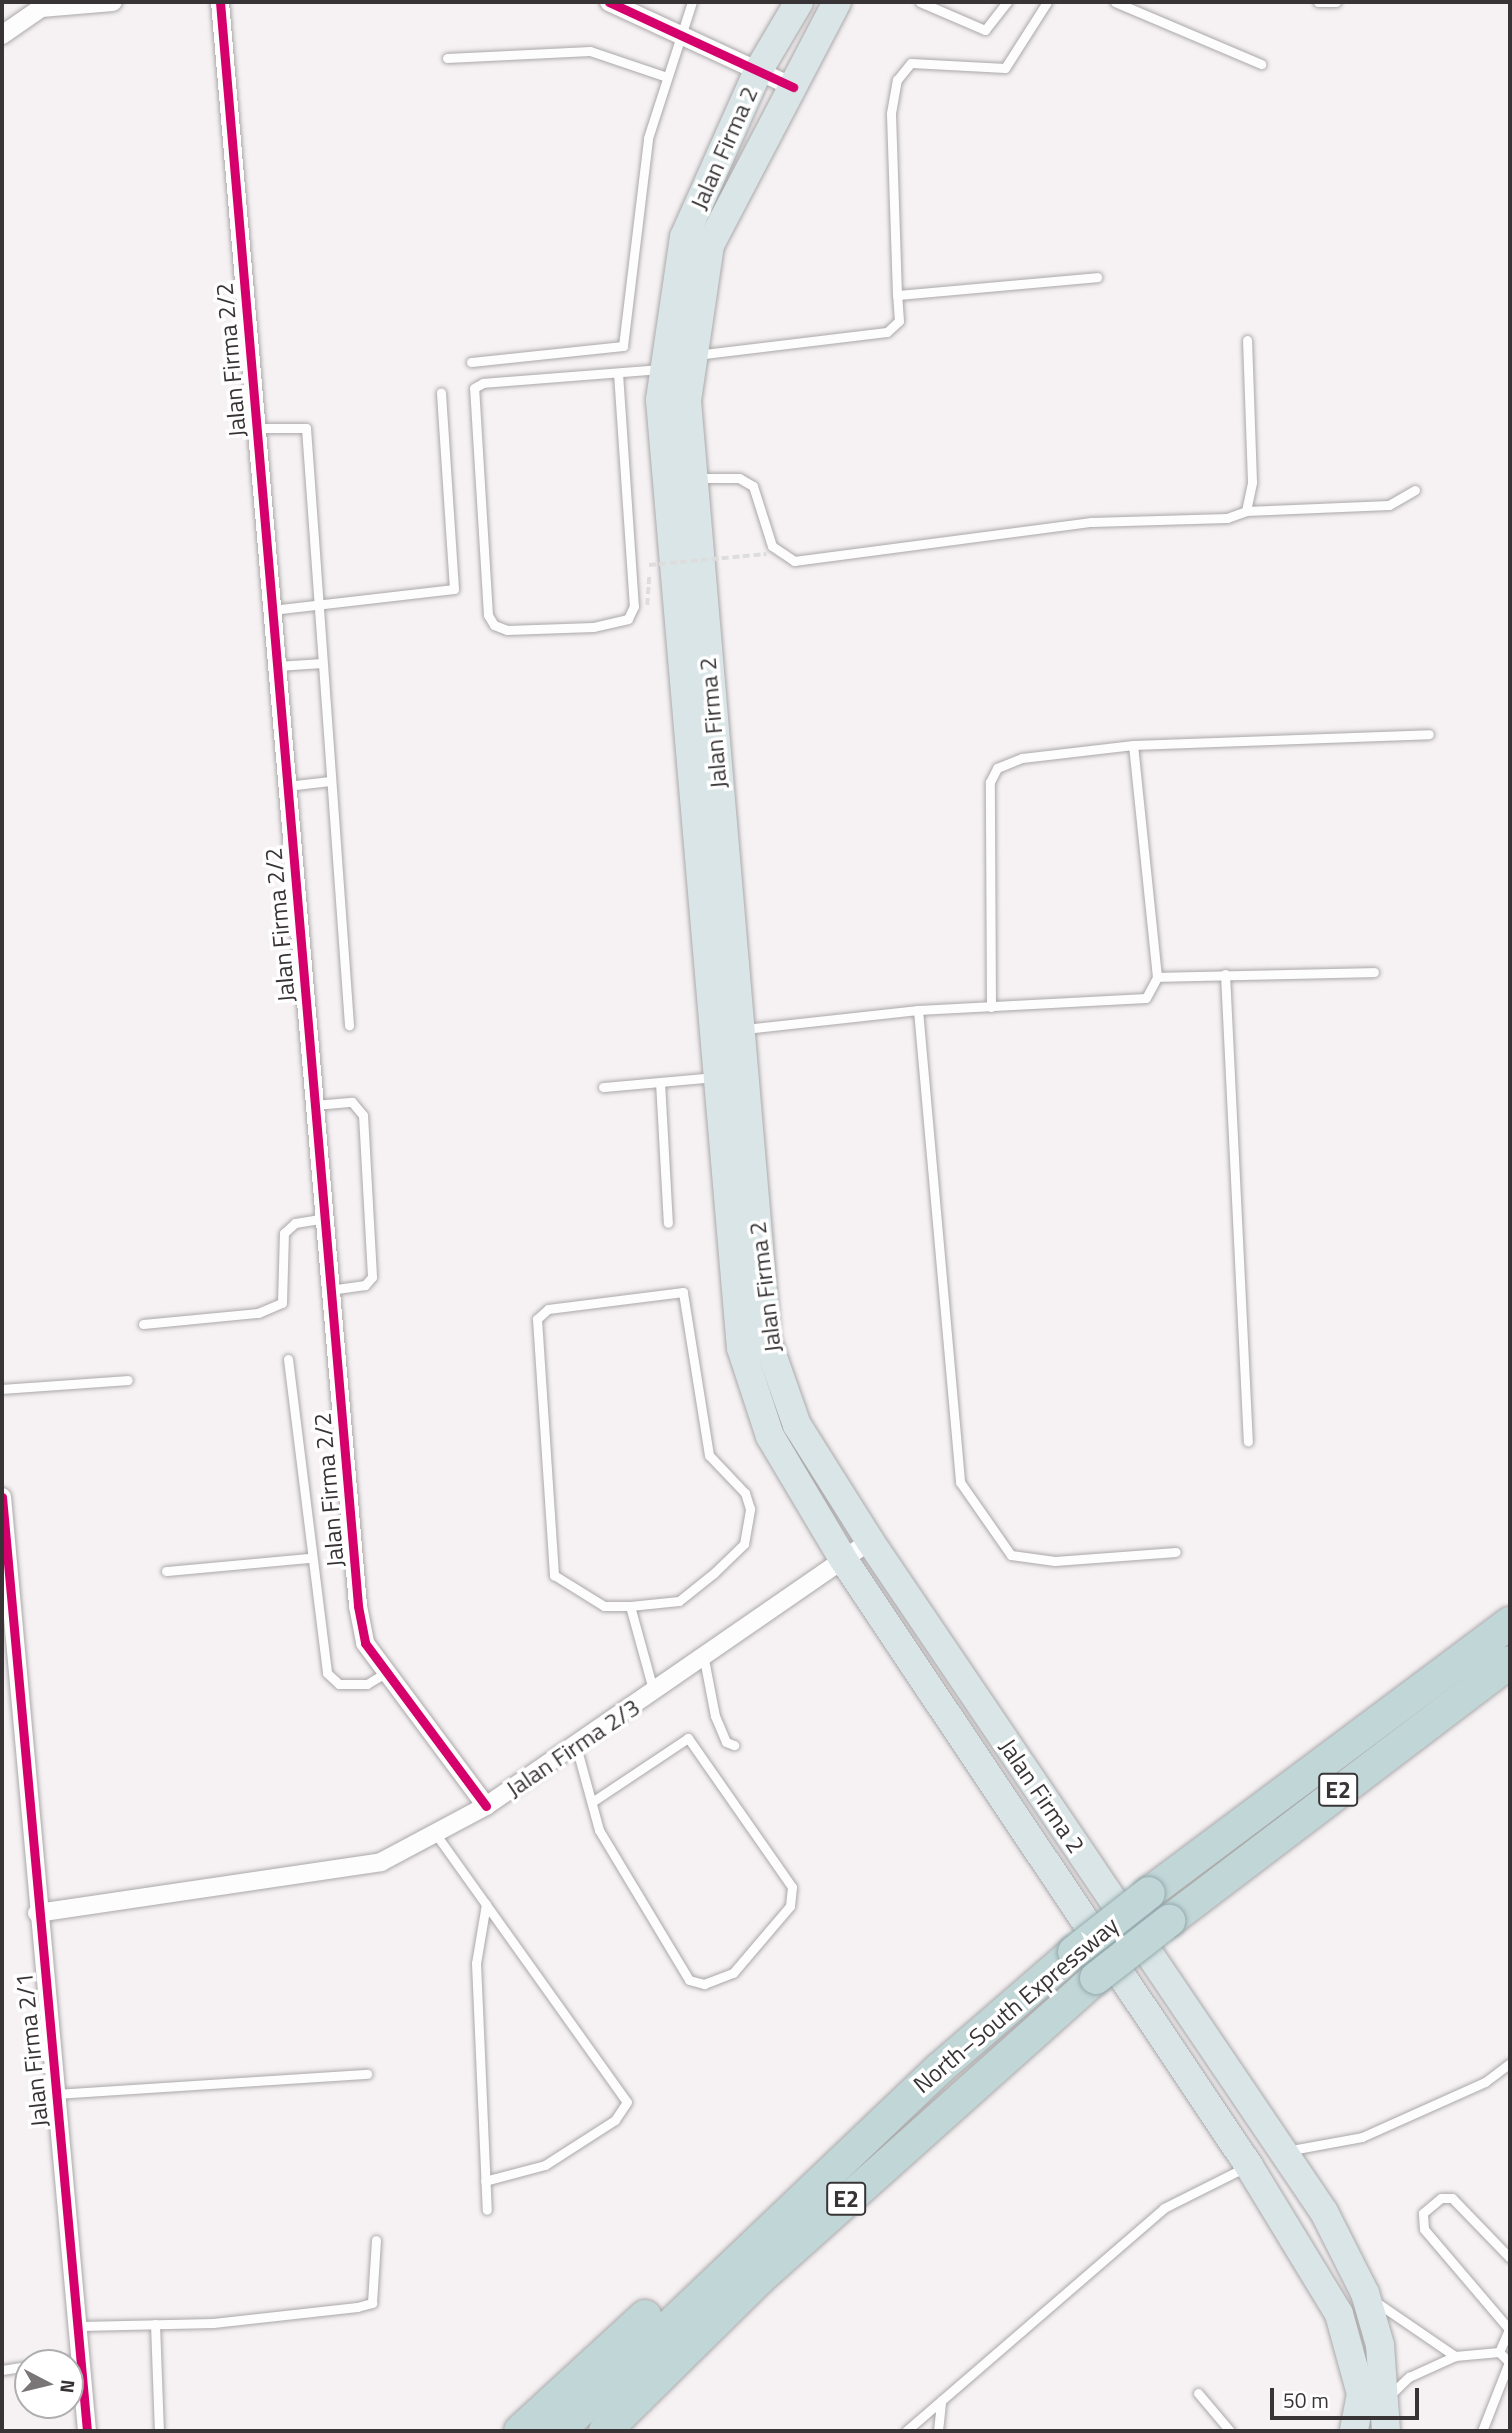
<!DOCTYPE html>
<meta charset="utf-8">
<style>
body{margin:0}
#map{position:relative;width:1512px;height:2433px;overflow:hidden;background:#f6f2f4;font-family:"Titillium Web",sans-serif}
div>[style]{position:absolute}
.path>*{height:3.5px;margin-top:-1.75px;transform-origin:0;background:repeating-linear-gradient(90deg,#dedddd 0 7px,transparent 0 10.5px)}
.roads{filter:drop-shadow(0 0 2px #aba8a9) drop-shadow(0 0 2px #aba8a9)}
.service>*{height:9px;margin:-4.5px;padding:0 4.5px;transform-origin:4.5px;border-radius:4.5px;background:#fefdfd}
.minor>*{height:18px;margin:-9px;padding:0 9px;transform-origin:9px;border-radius:9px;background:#fefdfd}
.primary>*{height:28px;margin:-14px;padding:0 14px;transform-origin:14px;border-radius:14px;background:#d9e5e6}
.motorway>*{height:32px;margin:-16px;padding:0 16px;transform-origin:16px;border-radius:16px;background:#c0d6d7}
.path-bridge>*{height:3.5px;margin-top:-1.75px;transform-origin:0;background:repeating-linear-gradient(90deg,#dedddd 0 7px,transparent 0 10.5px)}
.bridges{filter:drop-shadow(0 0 2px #94a9ab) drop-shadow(0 0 2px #94a9ab)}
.motorway-bridge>*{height:32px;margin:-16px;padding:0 16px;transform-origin:16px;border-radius:16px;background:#c0d6d7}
.cycleway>*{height:9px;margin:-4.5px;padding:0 4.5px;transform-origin:4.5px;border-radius:4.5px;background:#d6006c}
span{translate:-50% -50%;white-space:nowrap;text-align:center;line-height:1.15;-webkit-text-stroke:7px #fff;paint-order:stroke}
.shield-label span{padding:2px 5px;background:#fff;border:2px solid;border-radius:5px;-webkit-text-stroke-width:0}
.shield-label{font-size:23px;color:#383436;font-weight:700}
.street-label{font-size:24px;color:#383436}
.frame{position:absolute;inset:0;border:4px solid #383436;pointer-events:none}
.north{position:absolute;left:14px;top:2349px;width:70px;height:70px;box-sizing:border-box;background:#fff;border:2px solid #afaeaf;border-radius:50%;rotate:97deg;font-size:19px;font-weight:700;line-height:28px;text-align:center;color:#383436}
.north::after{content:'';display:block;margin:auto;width:24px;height:32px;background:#7a7678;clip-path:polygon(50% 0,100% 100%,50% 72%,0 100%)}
.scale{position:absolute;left:1270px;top:2388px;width:149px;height:32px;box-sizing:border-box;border:4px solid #383436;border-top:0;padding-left:9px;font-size:21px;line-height:24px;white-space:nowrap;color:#383436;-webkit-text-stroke:5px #fff;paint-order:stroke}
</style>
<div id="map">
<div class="path">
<i style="left:647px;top:605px;width:31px;rotate:-86deg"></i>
</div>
<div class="roads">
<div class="service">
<i style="left:920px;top:2px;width:71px;rotate:23.3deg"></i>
<i style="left:985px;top:30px;width:36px;rotate:-52deg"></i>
<i style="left:1115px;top:2px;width:159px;rotate:23deg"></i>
<i style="left:1318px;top:2px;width:18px"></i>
<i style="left:447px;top:58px;width:143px;rotate:-2.8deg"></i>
<i style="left:590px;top:51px;width:78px;rotate:18.7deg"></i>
<i style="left:897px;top:295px;width:182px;rotate:-91.9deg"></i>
<i style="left:891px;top:113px;width:34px;rotate:-80deg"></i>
<i style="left:897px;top:80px;width:22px;rotate:-51deg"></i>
<i style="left:911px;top:63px;width:94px;rotate:3deg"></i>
<i style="left:1005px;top:68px;width:78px;rotate:-57.5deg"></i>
<i style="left:696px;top:355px;width:192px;rotate:-6.9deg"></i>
<i style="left:887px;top:332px;width:16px;rotate:-43deg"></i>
<i style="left:899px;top:321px;width:26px;rotate:-94deg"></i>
<i style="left:897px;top:295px;width:201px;rotate:-5.1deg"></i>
<i style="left:471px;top:362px;width:153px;rotate:-6deg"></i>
<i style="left:623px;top:346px;width:209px;rotate:-83.1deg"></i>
<i style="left:648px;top:138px;width:143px;rotate:-72.1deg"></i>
<i style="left:618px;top:373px;width:234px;rotate:86.1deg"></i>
<i style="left:634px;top:606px;width:14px;rotate:115deg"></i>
<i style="left:628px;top:619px;width:36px;rotate:167deg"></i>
<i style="left:593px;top:627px;width:86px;rotate:178deg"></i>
<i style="left:507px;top:630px;width:14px;rotate:-159deg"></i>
<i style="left:494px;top:625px;width:12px;rotate:-121deg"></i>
<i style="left:488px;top:615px;width:227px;rotate:-93.5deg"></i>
<i style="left:474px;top:388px;width:10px;rotate:-29deg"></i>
<i style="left:483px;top:383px;width:177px;rotate:-4.5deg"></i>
<i style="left:256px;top:428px;width:50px"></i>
<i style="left:306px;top:428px;width:599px;rotate:85.88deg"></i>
<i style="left:698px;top:478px;width:41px"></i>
<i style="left:739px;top:478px;width:16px;rotate:30deg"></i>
<i style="left:753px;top:486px;width:63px;rotate:72.4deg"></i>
<i style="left:772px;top:546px;width:27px;rotate:34deg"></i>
<i style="left:794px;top:561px;width:300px;rotate:-7.5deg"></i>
<i style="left:1091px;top:522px;width:136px;rotate:-1.7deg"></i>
<i style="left:1227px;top:518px;width:20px;rotate:-20deg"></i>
<i style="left:1246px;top:511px;width:30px;rotate:-78deg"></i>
<i style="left:1252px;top:482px;width:142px;rotate:-92deg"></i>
<i style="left:1246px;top:511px;width:143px;rotate:-2.4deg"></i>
<i style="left:1389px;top:505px;width:30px;rotate:-30deg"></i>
<i style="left:272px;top:610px;width:183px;rotate:-6.6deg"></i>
<i style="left:454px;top:589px;width:197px;rotate:-93.8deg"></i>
<i style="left:277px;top:666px;width:45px;rotate:-3.8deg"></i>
<i style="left:287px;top:786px;width:43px;rotate:-6.6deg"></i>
<i style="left:1225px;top:974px;width:468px;rotate:87.2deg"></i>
<i style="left:1157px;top:977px;width:217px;rotate:-1.3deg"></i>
<i style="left:991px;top:1007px;width:225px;rotate:-90.3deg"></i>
<i style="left:990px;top:782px;width:16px;rotate:-63deg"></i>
<i style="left:997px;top:768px;width:27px;rotate:-22deg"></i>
<i style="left:1022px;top:758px;width:112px;rotate:-6.7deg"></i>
<i style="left:1133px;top:745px;width:296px;rotate:-2.1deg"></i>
<i style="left:918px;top:1010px;width:474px;rotate:84.9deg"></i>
<i style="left:960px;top:1482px;width:89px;rotate:55.1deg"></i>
<i style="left:1011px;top:1555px;width:44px;rotate:7.8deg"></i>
<i style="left:1055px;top:1561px;width:121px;rotate:-4.3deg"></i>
<i style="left:745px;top:1029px;width:174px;rotate:-6.3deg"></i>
<i style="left:918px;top:1010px;width:228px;rotate:-3deg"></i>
<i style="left:1146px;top:998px;width:24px;rotate:-62deg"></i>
<i style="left:1157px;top:977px;width:233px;rotate:-95.9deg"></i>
<i style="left:660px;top:1082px;width:141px;rotate:86.8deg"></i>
<i style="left:603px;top:1087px;width:111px;rotate:-5.1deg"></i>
<i style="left:315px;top:1105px;width:37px;rotate:-5deg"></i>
<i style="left:352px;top:1102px;width:17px;rotate:50deg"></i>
<i style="left:363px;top:1115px;width:162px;rotate:86.8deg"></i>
<i style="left:372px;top:1277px;width:11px;rotate:131deg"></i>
<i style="left:365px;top:1285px;width:34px;rotate:172deg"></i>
<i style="left:143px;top:1324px;width:116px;rotate:-5.5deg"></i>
<i style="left:258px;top:1313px;width:26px;rotate:-23deg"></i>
<i style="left:282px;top:1303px;width:70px;rotate:-88.4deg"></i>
<i style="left:284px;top:1233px;width:15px;rotate:-42deg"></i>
<i style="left:295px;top:1223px;width:30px;rotate:-9deg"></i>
<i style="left:288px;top:1359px;width:316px;rotate:82.9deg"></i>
<i style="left:327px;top:1673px;width:16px;rotate:43deg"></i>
<i style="left:339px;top:1684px;width:28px"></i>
<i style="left:367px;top:1684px;width:21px;rotate:-31deg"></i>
<i style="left:2px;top:1389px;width:126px;rotate:-4.1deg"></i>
<i style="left:166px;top:1571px;width:144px;rotate:-5.2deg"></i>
<i style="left:630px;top:1606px;width:49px;rotate:-5.8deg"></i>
<i style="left:679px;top:1601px;width:45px;rotate:-38.7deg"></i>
<i style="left:714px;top:1573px;width:42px;rotate:-44deg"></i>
<i style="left:744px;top:1544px;width:36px;rotate:-80deg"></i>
<i style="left:750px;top:1509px;width:17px;rotate:-107deg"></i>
<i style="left:745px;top:1493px;width:52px;rotate:-133.5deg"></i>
<i style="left:709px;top:1455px;width:165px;rotate:-99.1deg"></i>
<i style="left:683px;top:1292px;width:136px;rotate:172.8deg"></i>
<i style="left:548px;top:1309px;width:15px;rotate:138deg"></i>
<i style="left:537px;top:1319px;width:257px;rotate:86.2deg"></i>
<i style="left:554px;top:1575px;width:59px;rotate:31.8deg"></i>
<i style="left:604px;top:1606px;width:26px"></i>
<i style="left:630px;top:1606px;width:90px;rotate:74.6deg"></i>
<i style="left:704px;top:1659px;width:58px;rotate:79.1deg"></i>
<i style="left:715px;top:1716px;width:28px;rotate:67deg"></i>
<i style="left:726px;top:1742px;width:9px;rotate:21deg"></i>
<i style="left:576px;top:1746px;width:87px;rotate:74.7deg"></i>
<i style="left:599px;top:1830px;width:175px;rotate:59deg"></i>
<i style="left:689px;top:1980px;width:16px;rotate:15deg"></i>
<i style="left:704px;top:1984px;width:31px;rotate:-21deg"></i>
<i style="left:733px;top:1973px;width:88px;rotate:-49.6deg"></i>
<i style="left:790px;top:1906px;width:19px;rotate:-84deg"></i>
<i style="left:792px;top:1887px;width:182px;rotate:-124.9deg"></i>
<i style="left:688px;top:1738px;width:115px;rotate:146.3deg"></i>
<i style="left:435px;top:1833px;width:330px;rotate:54.5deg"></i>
<i style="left:627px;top:2102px;width:22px;rotate:124deg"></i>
<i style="left:615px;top:2120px;width:83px;rotate:147.3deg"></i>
<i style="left:545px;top:2165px;width:62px;rotate:165.1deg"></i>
<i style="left:486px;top:1904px;width:60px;rotate:99.6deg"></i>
<i style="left:476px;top:1963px;width:247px;rotate:87.5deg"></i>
<i style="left:56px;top:2094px;width:312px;rotate:-3.7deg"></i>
<i style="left:1286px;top:2151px;width:77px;rotate:-10.4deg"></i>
<i style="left:1362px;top:2137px;width:135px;rotate:-24.1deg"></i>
<i style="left:1485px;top:2082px;width:31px;rotate:-37deg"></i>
<i style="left:1376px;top:2302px;width:96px;rotate:34.4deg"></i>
<i style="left:155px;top:2324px;width:107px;rotate:87.9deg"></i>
<i style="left:81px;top:2326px;width:132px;rotate:-1.3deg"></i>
<i style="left:213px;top:2323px;width:145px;rotate:-6.3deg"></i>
<i style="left:357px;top:2307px;width:16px;rotate:-15deg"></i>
<i style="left:372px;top:2303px;width:63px;rotate:-86.4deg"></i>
<i style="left:1509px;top:2329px;width:131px;rotate:-130.4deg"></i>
<i style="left:1424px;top:2229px;width:16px;rotate:-94deg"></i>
<i style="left:1423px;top:2213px;width:23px;rotate:-40deg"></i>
<i style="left:1441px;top:2198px;width:11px"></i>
<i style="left:1452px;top:2198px;width:83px;rotate:46deg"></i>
<i style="left:1499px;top:2352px;width:27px;rotate:-66deg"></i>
<i style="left:54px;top:2363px;width:28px;rotate:-8deg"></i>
<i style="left:2px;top:2370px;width:26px;rotate:-9deg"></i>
<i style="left:1198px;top:2393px;width:50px;rotate:49.9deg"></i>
<i style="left:1389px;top:2396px;width:28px;rotate:-44deg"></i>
<i style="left:1409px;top:2377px;width:51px;rotate:-24.5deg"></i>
<i style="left:1455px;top:2356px;width:44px;rotate:-5.2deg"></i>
<i style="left:1499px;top:2352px;width:16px;rotate:45deg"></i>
<i style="left:906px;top:2431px;width:341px;rotate:-40.8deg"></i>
<i style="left:1164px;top:2208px;width:92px;rotate:-26.6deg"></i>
<i style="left:938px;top:2431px;width:31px;rotate:-84deg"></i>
<i style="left:1482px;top:2431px;width:74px;rotate:-68.6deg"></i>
</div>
<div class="minor">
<i style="left:220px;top:2px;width:1610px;rotate:85.08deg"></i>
<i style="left:358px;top:1606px;width:38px;rotate:79deg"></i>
<i style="left:365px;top:1643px;width:203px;rotate:53.4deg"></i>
<i style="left:609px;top:2px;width:203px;rotate:24.8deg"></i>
<i style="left:2px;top:35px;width:47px;rotate:-34.7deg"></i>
<i style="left:41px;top:8px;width:72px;rotate:-4.8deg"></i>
<i style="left:2px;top:1497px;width:938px;rotate:84.8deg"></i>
<i style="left:37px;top:1913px;width:348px;rotate:-8.4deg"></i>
<i style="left:381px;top:1862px;width:119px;rotate:-28.1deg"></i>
<i style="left:486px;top:1806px;width:467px;rotate:-34.6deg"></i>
</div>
<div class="primary">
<i style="left:799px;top:2px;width:80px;rotate:120.7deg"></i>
<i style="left:758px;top:71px;width:182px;rotate:114deg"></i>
<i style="left:684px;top:237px;width:165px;rotate:98.4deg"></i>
<i style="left:660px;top:400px;width:951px;rotate:85.12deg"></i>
<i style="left:741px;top:1348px;width:93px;rotate:71.8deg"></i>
<i style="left:770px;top:1436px;width:143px;rotate:59.3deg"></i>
<i style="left:843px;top:1559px;width:730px;rotate:56.22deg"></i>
<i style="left:1249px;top:2166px;width:173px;rotate:58.7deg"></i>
<i style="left:1339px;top:2314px;width:83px;rotate:74.6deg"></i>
<i style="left:1361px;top:2394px;width:38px;rotate:101deg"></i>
<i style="left:837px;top:2px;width:274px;rotate:117.6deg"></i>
<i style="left:710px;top:245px;width:158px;rotate:98.4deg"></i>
<i style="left:687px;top:401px;width:942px;rotate:85.13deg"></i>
<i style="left:767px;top:1340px;width:90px;rotate:70.6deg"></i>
<i style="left:797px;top:1425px;width:137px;rotate:57.8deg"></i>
<i style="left:870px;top:1541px;width:810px;rotate:55.92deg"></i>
<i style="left:1324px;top:2212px;width:91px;rotate:63.2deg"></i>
<i style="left:1365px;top:2293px;width:54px;rotate:73.9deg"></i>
<i style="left:1380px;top:2345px;width:86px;rotate:86deg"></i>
</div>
<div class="motorway">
<i style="left:1149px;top:1893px;width:451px;rotate:-36.8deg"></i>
<i style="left:1169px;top:1921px;width:428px;rotate:-37.2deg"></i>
<i style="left:520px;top:2431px;width:170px;rotate:-42.6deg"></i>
<i style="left:559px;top:2431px;width:525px;rotate:-43.61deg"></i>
<i style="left:939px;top:2069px;width:179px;rotate:-40.9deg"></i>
<i style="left:605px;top:2431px;width:216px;rotate:-44.6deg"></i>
<i style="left:759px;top:2279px;width:452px;rotate:-41.8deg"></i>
</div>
</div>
<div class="path-bridge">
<i style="left:649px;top:565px;width:118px;rotate:-5.4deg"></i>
</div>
<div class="bridges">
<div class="motorway-bridge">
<i style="left:1074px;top:1952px;width:95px;rotate:-38.2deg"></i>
<i style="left:1096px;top:1978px;width:93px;rotate:-38deg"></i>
</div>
</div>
<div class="cycleway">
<i style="left:220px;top:2px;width:1610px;rotate:85.08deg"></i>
<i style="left:358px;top:1606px;width:38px;rotate:79deg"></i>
<i style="left:365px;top:1643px;width:203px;rotate:53.4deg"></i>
<i style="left:609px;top:2px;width:203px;rotate:24.8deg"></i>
<i style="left:2px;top:1497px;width:938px;rotate:84.8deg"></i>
</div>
<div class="shield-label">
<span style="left:1338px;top:1790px">E2</span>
<span style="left:846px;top:2199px">E2</span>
</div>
<div class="street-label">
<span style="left:724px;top:148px;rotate:-66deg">Jalan Firma 2</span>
<span style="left:231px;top:360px;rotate:-95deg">Jalan Firma 2/2</span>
<span style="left:713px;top:723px;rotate:-95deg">Jalan Firma 2</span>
<span style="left:280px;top:925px;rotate:-95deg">Jalan Firma 2/2</span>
<span style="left:765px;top:1287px;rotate:-97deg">Jalan Firma 2</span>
<span style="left:329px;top:1490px;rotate:-95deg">Jalan Firma 2/2</span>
<span style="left:573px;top:1748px;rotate:-34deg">Jalan Firma 2/3</span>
<span style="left:1042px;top:1796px;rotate:56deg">Jalan Firma 2</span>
<span style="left:1016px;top:2005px;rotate:-40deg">North–South Expressway</span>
<span style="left:32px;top:2050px;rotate:-96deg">Jalan Firma 2/1</span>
</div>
<div class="frame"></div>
<div class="north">N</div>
<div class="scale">50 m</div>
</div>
